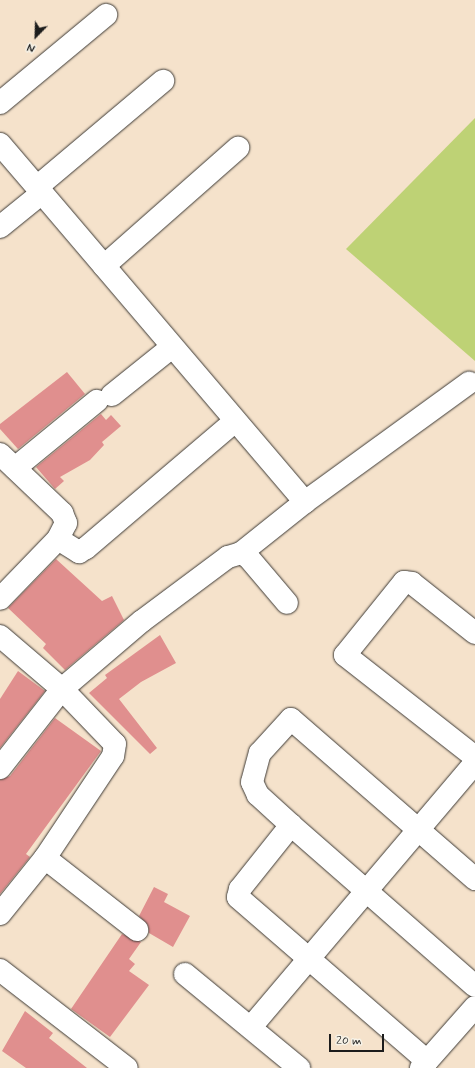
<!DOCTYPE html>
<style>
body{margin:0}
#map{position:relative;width:475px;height:1068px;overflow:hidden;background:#f5e2cb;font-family:Mynerve,sans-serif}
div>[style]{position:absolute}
.green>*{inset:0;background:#bed275}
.building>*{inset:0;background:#e08f8e}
.roads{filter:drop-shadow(0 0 1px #3d3a36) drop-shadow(0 0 1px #3d3a36)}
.minor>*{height:22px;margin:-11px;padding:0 11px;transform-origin:11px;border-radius:11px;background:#fff}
span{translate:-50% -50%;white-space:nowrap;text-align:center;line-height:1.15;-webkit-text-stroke:4px #f7f3e8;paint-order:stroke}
.north{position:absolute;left:16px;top:16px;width:40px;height:40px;-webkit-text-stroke:3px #f7f3e8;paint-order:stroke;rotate:203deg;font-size:11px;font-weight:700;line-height:16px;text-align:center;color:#1c1c1c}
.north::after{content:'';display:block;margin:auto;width:14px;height:18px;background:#1c1c1c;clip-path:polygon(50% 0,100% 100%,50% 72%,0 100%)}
.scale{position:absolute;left:329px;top:1034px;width:55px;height:18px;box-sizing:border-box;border:2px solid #1c1c1c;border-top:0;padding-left:5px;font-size:12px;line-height:14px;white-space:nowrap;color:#1c1c1c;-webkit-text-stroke:3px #f7f3e8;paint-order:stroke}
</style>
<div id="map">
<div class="green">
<i style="clip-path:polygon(475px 118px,475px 361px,346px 249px)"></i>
</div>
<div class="building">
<i style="clip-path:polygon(67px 372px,85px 394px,18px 449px,0 429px,0 424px)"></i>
<i style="clip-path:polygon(101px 414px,106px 420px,111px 415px,121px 426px,102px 442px,104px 445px,90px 460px,60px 477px,64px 481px,55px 489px,36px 467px)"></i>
<i style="clip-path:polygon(56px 559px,102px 601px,112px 596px,124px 620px,65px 670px,43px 648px,46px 644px,8px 608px)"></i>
<i style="clip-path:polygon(160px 635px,176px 663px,141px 682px,119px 699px,157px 748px,150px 754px,89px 693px,107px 678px,105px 675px)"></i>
<i style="clip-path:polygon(18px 671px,45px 691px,0 748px,0 699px)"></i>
<i style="clip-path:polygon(55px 718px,101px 751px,26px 854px,30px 857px,0 894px,0 780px,10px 776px)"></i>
<i style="clip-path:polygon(154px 887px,168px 894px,164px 902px,190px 916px,173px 947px,149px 933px,148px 925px,139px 916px)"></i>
<i style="clip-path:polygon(122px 934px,141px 942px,129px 959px,135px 964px,129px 971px,149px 985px,110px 1037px,71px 1009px)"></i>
<i style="clip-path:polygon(25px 1011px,53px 1033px,49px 1038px,87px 1068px,26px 1068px,2px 1051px)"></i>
</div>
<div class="roads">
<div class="minor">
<i style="left:0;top:103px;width:138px;rotate:-39.7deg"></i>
<i style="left:0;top:144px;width:65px;rotate:49.4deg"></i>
<i style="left:37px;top:187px;width:165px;rotate:-40.1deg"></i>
<i style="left:0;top:227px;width:54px;rotate:-39deg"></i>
<i style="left:42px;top:193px;width:406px;rotate:49.6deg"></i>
<i style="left:104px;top:266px;width:179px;rotate:-41.4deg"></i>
<i style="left:112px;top:395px;width:77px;rotate:-38.7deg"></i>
<i style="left:0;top:454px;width:86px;rotate:43.6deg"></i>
<i style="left:62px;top:513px;width:11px;rotate:68deg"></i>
<i style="left:66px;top:523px;width:18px;rotate:117deg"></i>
<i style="left:58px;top:539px;width:83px;rotate:134deg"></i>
<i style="left:15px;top:468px;width:106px;rotate:-39.3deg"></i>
<i style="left:58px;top:539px;width:25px;rotate:32deg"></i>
<i style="left:79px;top:552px;width:8px;rotate:-30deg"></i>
<i style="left:86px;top:548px;width:196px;rotate:-40.4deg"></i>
<i style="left:241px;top:553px;width:82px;rotate:-38.6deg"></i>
<i style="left:305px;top:502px;width:203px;rotate:-36deg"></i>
<i style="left:475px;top:633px;width:80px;rotate:-141.6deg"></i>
<i style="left:412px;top:583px;width:8px;rotate:-173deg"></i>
<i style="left:404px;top:582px;width:94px;rotate:128.9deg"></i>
<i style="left:345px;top:655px;width:165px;rotate:38.1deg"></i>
<i style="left:0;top:636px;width:82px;rotate:40.5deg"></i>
<i style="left:62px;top:689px;width:76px;rotate:46.1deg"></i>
<i style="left:115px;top:744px;width:12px;rotate:99deg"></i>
<i style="left:113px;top:756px;width:123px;rotate:123.7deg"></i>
<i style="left:45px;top:858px;width:72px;rotate:128.8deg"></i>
<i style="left:0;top:768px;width:100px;rotate:-51.9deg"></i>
<i style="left:62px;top:689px;width:105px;rotate:-40.4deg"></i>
<i style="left:142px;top:621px;width:107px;rotate:-36.7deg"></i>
<i style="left:228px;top:557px;width:14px;rotate:-17deg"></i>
<i style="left:241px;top:553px;width:8px;rotate:30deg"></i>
<i style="left:248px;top:557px;width:60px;rotate:49.7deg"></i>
<i style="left:291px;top:825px;width:45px;rotate:-137.7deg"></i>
<i style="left:258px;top:795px;width:14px;rotate:-115deg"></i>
<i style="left:252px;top:782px;width:30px;rotate:-75deg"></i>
<i style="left:260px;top:753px;width:46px;rotate:-47.6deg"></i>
<i style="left:291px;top:719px;width:244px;rotate:41deg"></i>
<i style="left:45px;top:858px;width:117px;rotate:38deg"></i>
<i style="left:0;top:970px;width:160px;rotate:37.7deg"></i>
<i style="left:185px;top:974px;width:148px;rotate:39.5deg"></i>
<i style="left:251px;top:1027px;width:346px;rotate:-49.7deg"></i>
<i style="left:427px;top:1061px;width:250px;rotate:-139.1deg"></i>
<i style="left:238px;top:897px;width:8px;rotate:-76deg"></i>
<i style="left:240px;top:889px;width:82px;rotate:-51.4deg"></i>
<i style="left:291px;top:825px;width:244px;rotate:41.2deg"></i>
<i style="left:421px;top:1068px;width:81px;rotate:-48.5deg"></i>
</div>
</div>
<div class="north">N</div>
<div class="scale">20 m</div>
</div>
